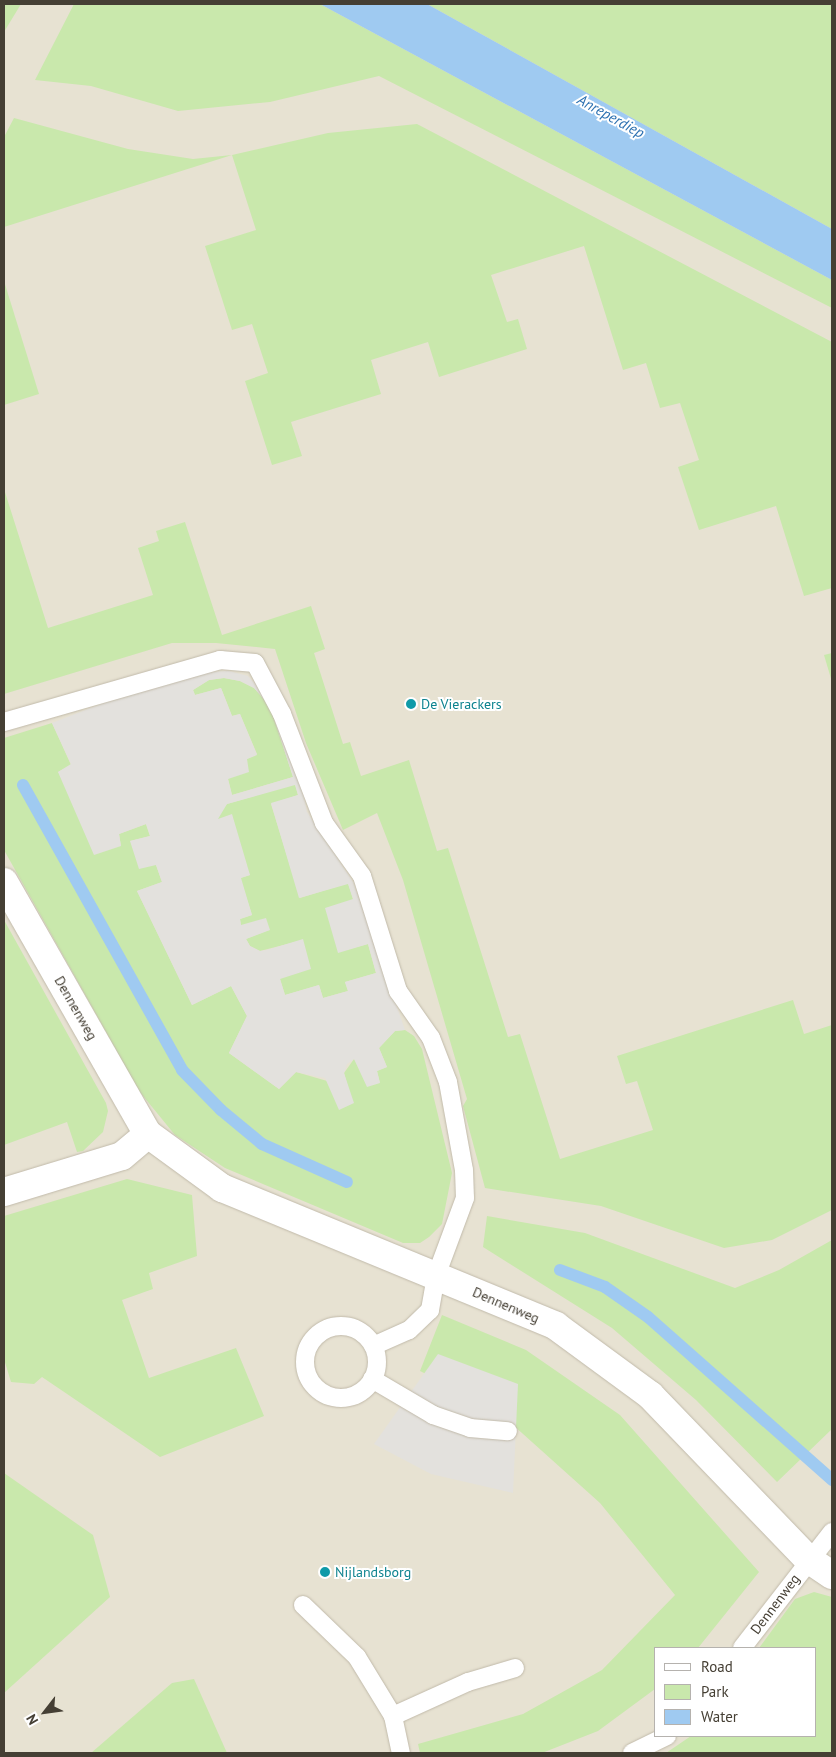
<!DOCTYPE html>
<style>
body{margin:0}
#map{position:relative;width:836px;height:1757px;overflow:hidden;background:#f2efe5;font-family:"PT Sans",sans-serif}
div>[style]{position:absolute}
.residential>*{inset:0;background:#e7e2d2}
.green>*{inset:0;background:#c9e8ac}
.parking>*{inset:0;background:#e3e1dd}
.water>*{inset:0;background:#9fcaf1}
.stream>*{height:12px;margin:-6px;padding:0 6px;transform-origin:6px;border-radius:6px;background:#9fcaf1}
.roads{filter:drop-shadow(0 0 1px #c1baaa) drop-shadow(0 0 1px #c1baaa)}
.lane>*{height:18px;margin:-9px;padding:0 9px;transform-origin:9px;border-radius:9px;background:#fff}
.lane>.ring{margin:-9px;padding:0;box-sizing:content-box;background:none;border:18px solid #fff;border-radius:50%}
.street>*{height:28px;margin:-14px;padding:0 14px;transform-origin:14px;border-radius:14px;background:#fff}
.dots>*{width:14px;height:14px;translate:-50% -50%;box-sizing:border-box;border:2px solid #fff;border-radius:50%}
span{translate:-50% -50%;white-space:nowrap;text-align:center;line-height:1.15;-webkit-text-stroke:4px #fff;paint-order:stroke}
.culture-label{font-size:14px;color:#0d838f}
.left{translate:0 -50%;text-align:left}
.street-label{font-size:14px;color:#453f34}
.water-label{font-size:15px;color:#2d71b1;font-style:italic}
.frame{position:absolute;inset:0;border:5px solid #453f34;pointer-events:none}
.legend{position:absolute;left:654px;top:1647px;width:162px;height:90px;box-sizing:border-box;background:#fff;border:1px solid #b5b2ae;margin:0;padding:6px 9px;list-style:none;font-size:15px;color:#453f34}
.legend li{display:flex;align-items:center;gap:10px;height:25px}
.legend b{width:25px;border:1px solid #b5b2ae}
.north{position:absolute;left:20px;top:1687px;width:50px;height:50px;-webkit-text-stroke:4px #fff;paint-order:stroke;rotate:240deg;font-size:14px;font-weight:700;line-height:20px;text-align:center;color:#453f34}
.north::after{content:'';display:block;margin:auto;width:18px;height:22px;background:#453f34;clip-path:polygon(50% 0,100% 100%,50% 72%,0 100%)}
</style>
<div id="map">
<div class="residential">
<i style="clip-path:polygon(evenodd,4px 4px,832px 4px,832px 1753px,4px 1753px,4px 4px,655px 1648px,815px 1648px,815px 1736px,655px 1736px,655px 1648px)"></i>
</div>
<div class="green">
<i style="clip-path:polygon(4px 4px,21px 4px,4px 32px)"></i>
<i style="clip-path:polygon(74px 4px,320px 4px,832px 280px,832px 308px,379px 76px,270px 102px,178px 111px,91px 86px,35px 80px)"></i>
<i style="clip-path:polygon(427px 4px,832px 4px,832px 229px)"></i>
<i style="clip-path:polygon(14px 118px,128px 149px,193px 159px,232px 155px,328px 133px,417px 124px,832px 342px,832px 588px,804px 596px,776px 506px,699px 530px,678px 467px,699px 460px,680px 403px,660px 408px,646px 363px,623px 370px,584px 246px,491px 275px,507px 322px,518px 319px,527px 349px,439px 377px,428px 342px,371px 360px,381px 394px,291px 422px,302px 456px,272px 465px,245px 381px,268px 373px,252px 324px,232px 330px,205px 246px,256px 230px,232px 155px,4px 227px,4px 137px)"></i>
<i style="clip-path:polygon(4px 281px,39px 394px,4px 405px)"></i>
<i style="clip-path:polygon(4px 489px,48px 628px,153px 595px,138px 548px,159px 541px,156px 531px,185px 522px,222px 635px,311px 606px,325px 649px,314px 653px,343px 744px,350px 742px,361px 776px,409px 760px,437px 851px,448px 848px,508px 1037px,520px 1034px,560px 1159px,653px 1130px,637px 1081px,626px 1084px,617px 1056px,793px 1000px,804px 1034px,832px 1025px,832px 1210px,772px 1240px,724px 1248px,601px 1206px,485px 1188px,463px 1106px,467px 1099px,403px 880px,377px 813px,343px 830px,306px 743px,275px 649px,216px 643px,172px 643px,4px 694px)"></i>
<i style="clip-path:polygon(832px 653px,832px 682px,824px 655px)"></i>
<i style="clip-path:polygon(224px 678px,240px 681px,254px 688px,270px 706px,293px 777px,232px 795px,228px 779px,247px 759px,257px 754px,240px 714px,232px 716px,221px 688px,195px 695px,193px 690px,209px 680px)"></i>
<i style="clip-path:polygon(52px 723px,71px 765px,58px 772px,121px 846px,119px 834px,146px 824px,150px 836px,130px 841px,156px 865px,162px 882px,137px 891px,192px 1005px,231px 986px,247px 1016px,229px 1053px,279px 1089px,296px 1072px,348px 1087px,344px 1073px,354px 1059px,380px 1083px,377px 1071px,387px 1067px,379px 1048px,395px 1031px,405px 1030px,414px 1036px,422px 1049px,452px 1173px,442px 1224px,429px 1237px,420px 1243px,403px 1243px,225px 1168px,175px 1135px,139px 1091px,4px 850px,4px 738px)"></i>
<i style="clip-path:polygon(295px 784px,298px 795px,271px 804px,300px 898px,348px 883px,353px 899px,338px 952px,368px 944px,376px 973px,345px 982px,348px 991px,323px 998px,319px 985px,285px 995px,280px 979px,303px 940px,260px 951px,250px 946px,246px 939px,269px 930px,241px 926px,240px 919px,252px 915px,240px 878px,250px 875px,217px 819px,219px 811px,227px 804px)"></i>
<i style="clip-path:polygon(4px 920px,106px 1103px,108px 1111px,103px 1132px,83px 1151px,77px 1152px,67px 1122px,4px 1145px)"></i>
<i style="clip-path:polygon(127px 1179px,192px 1195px,197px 1256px,149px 1273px,153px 1289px,122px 1300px,149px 1378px,236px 1348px,264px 1416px,160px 1457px,42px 1377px,34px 1384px,11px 1382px,4px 1359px,4px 1216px)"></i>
<i style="clip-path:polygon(487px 1216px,585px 1233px,735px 1288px,779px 1270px,832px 1240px,832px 1429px,777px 1482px,696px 1400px,612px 1328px,483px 1247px)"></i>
<i style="clip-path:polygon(442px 1315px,526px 1350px,620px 1415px,759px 1572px,698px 1648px,655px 1648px,655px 1689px,598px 1731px,542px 1753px,420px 1753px,418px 1744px,523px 1714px,602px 1670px,675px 1595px,600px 1503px,494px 1408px,420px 1371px)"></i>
<i style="clip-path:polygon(4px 1473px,93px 1535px,110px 1597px,4px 1693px)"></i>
<i style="clip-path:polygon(814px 1592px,832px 1597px,832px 1753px,666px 1753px,691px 1736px,815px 1736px,815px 1648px,759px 1648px,795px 1599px)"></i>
<i style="clip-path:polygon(194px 1679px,227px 1753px,91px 1753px,172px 1683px)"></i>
</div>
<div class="parking">
<i style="clip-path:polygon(evenodd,229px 671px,248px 676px,274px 706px,301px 783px,307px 812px,353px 882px,405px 1030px,395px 1031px,379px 1048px,387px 1067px,377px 1071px,380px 1083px,367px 1087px,354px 1059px,347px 1064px,344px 1073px,354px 1103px,339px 1110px,325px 1078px,296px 1072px,279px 1089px,229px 1053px,247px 1016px,231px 986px,192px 1005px,137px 891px,162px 882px,156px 865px,139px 869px,130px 841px,150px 836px,146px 824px,119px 834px,121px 846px,94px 855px,58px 772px,71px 764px,52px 723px,137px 690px,210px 672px,229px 671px,224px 678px,240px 681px,254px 688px,270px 706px,293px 777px,232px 795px,228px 779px,249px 772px,247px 759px,257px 755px,240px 714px,232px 716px,221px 688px,195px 695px,193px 690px,209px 680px,224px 678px,229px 671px,295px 785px,298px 795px,271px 803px,299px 898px,348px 884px,353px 899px,325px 908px,338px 953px,368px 944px,376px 973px,345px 982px,348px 991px,323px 998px,319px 985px,285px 995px,280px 979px,311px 969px,303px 939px,267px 950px,260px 951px,250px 946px,246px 939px,270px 930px,266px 918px,241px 925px,240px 919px,252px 915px,241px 878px,250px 875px,232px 814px,218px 819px,227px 804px,295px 785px)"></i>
<i style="clip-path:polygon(438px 1354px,518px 1384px,513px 1493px,431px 1474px,374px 1444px)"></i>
</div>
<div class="water">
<i style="clip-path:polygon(320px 4px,427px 4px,832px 229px,832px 280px)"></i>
</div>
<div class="stream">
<i style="left:23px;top:785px;width:326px;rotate:60.8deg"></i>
<i style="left:182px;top:1070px;width:56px;rotate:45.7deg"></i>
<i style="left:221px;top:1110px;width:53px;rotate:39.7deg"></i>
<i style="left:262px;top:1144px;width:93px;rotate:24.1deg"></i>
<i style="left:560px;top:1270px;width:48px;rotate:20.7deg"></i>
<i style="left:605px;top:1287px;width:52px;rotate:34.9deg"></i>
<i style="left:648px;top:1317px;width:246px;rotate:41.5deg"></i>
</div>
<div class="roads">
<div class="lane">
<i style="left:4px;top:722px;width:225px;rotate:-16deg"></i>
<i style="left:220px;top:660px;width:35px;rotate:5deg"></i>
<i style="left:255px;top:663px;width:58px;rotate:62.1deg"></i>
<i style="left:282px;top:714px;width:117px;rotate:68.9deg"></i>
<i style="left:324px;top:823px;width:65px;rotate:54.4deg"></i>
<i style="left:362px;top:876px;width:121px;rotate:72.6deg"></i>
<i style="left:398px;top:991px;width:57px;rotate:54.9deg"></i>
<i style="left:431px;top:1038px;width:47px;rotate:68.9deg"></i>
<i style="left:448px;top:1082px;width:89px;rotate:79.7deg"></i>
<i style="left:464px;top:1170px;width:28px;rotate:88deg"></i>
<i style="left:465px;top:1198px;width:83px;rotate:110.4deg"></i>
<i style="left:436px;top:1276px;width:35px;rotate:100deg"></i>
<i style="left:430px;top:1310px;width:29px;rotate:136deg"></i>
<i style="left:409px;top:1330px;width:39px;rotate:156deg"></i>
<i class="ring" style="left:305px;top:1326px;width:54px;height:54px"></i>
<i style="left:372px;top:1379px;width:71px;rotate:30.5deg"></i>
<i style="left:433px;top:1415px;width:39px;rotate:19deg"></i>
<i style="left:470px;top:1428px;width:38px;rotate:5deg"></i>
<i style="left:303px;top:1605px;width:75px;rotate:43.9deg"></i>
<i style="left:357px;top:1657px;width:69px;rotate:58.6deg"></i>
<i style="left:393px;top:1716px;width:38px;rotate:78deg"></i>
<i style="left:742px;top:1648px;width:147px;rotate:-52.2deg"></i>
<i style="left:393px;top:1716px;width:82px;rotate:-24.4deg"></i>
<i style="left:468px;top:1682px;width:49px;rotate:-16.6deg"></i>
<i style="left:632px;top:1753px;width:39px;rotate:-26deg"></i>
</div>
<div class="street">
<i style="left:4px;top:882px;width:290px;rotate:60.3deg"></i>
<i style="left:148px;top:1134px;width:92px;rotate:36.1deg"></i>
<i style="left:222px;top:1188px;width:361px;rotate:22.4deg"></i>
<i style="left:556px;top:1326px;width:117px;rotate:36.3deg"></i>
<i style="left:650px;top:1395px;width:228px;rotate:46.1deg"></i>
<i style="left:808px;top:1559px;width:29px;rotate:34deg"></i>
<i style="left:4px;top:1192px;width:123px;rotate:-17deg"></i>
<i style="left:122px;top:1156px;width:34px;rotate:-40deg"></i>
</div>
</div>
<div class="dots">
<i style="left:411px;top:704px;background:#0f9aa8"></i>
<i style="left:325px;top:1572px;background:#0f9aa8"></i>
</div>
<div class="culture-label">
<span class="left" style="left:421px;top:704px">De Vierackers</span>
<span class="left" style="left:335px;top:1572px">Nijlandsborg</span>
</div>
<div class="street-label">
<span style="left:76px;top:1008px;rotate:60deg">Dennenweg</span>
<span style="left:506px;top:1305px;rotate:23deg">Dennenweg</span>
<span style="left:775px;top:1604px;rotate:-53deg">Dennenweg</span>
</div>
<div class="water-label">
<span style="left:611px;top:116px;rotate:29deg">Anreperdiep</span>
</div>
<div class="frame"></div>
<ul class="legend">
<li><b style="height:6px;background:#fff"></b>Road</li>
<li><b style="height:14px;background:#c9e8ac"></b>Park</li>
<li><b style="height:14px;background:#9fcaf1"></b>Water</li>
</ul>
<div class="north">N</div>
</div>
